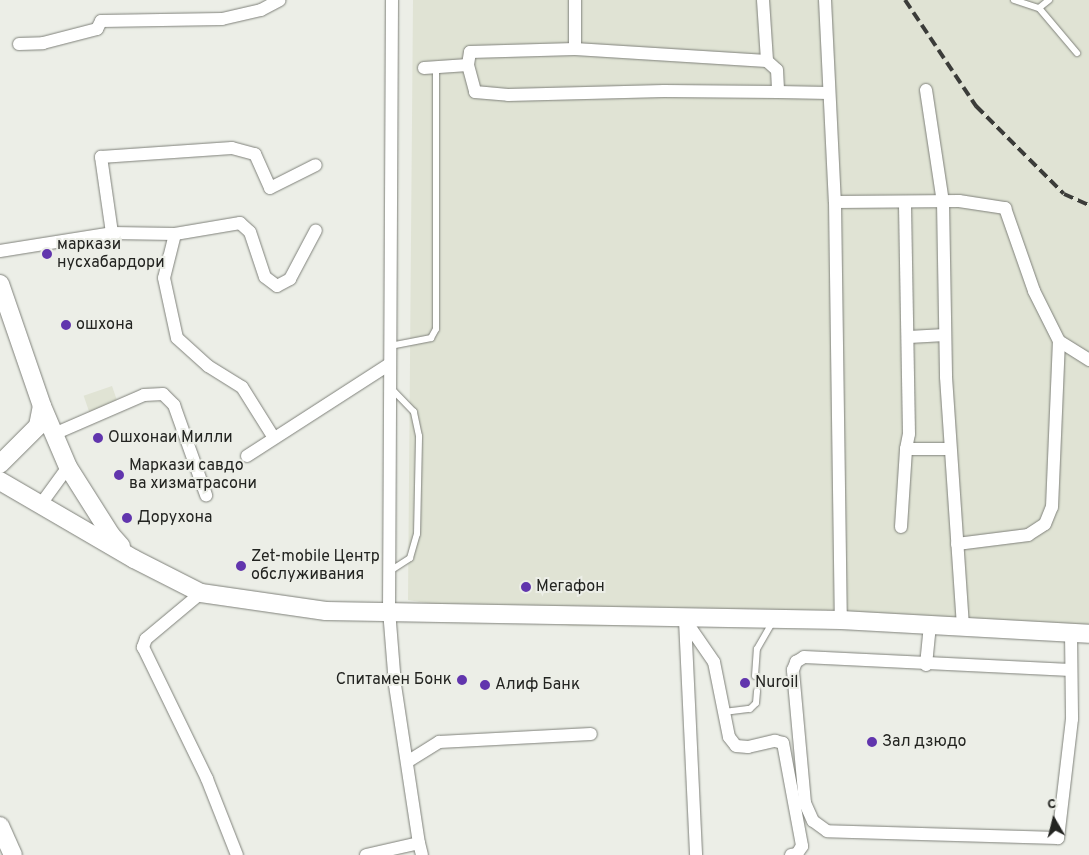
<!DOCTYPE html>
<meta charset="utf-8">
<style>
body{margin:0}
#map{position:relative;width:1089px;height:855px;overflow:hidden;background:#eceee7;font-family:Overpass,sans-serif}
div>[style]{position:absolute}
.built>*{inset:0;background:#e0e3d4;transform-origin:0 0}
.roads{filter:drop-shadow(0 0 1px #7f817a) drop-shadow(0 0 1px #7f817a)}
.service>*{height:6px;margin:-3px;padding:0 3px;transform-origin:3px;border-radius:3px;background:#fff}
.minor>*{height:12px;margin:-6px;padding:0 6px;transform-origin:6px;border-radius:6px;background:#fff}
.secondary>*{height:18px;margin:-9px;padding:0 9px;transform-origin:9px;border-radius:9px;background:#fff}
.rail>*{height:4px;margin-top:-2px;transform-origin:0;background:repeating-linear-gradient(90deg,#3b3c39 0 10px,transparent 0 15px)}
.dots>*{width:14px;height:14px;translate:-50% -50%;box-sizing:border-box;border:2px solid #eceee7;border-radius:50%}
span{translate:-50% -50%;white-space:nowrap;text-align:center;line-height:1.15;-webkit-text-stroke:4px #eceee7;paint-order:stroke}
.poi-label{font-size:16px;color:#232421}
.left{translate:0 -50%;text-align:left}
.right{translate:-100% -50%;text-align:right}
.north{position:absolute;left:1029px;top:795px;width:50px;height:50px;-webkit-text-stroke:4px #eceee7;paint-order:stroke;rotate:352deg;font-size:14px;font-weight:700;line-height:20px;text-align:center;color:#232421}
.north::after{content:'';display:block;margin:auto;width:18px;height:22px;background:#232421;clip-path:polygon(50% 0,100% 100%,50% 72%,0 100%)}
</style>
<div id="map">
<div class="built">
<i style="clip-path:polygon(413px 0,1089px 0,1089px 634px,925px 623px,572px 626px,408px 600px)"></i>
<i style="left:112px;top:386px;width:18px;height:30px;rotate:71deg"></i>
</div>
<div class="roads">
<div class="service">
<i style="left:1014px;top:0;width:26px;rotate:18deg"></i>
<i style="left:1039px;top:8px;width:13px;rotate:-39deg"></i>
<i style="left:1039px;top:8px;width:59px;rotate:49.8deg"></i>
<i style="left:390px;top:346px;width:42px;rotate:-11deg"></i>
<i style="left:431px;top:338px;width:10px;rotate:-61deg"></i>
<i style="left:436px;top:329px;width:262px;rotate:-90deg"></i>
<i style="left:390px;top:571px;width:24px;rotate:-33deg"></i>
<i style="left:410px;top:558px;width:25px;rotate:-74deg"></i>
<i style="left:417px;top:534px;width:98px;rotate:-88.8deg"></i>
<i style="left:419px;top:436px;width:25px;rotate:-102deg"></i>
<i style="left:414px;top:412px;width:33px;rotate:-134deg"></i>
<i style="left:755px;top:676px;width:27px;rotate:-86deg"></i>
<i style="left:757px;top:649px;width:32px;rotate:-60deg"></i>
<i style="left:724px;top:712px;width:26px;rotate:-7deg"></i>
<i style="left:750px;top:709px;width:8px;rotate:-45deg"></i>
<i style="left:756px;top:703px;width:12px;rotate:-85deg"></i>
</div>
<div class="minor">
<i style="left:392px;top:0;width:610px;rotate:90.28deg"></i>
<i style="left:389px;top:610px;width:75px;rotate:85.4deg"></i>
<i style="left:395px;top:685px;width:160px;rotate:81.4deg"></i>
<i style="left:575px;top:0;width:49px;rotate:90deg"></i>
<i style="left:575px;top:49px;width:192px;rotate:3.6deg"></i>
<i style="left:767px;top:61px;width:13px;rotate:42deg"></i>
<i style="left:777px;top:70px;width:22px;rotate:87deg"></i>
<i style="left:778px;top:92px;width:51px;rotate:1.1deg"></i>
<i style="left:763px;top:0;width:61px;rotate:86.2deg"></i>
<i style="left:825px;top:0;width:202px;rotate:87.2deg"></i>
<i style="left:835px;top:202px;width:418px;rotate:89.2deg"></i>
<i style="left:19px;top:44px;width:24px;rotate:-2deg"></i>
<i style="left:43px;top:43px;width:56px;rotate:-14.5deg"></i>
<i style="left:97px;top:29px;width:9px;rotate:-63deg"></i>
<i style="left:101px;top:21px;width:121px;rotate:-0.9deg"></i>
<i style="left:222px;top:19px;width:40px;rotate:-13deg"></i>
<i style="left:261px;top:10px;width:21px;rotate:-28deg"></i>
<i style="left:575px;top:49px;width:105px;rotate:178.4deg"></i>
<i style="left:470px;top:52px;width:13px;rotate:99deg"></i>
<i style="left:468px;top:65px;width:28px;rotate:75deg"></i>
<i style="left:475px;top:92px;width:33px;rotate:5deg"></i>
<i style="left:508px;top:95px;width:156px;rotate:-1.5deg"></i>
<i style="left:664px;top:91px;width:114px;rotate:0.5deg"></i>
<i style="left:424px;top:68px;width:44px;rotate:-3.9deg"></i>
<i style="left:926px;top:90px;width:113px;rotate:81.4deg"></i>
<i style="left:943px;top:202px;width:175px;rotate:89deg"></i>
<i style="left:946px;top:377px;width:251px;rotate:86.1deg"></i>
<i style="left:835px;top:202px;width:124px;rotate:-0.5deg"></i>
<i style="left:959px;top:201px;width:47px;rotate:8.7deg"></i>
<i style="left:1005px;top:208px;width:88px;rotate:70.7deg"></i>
<i style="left:1034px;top:291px;width:56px;rotate:63.4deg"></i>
<i style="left:1059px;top:341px;width:36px;rotate:32deg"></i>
<i style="left:112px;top:233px;width:77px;rotate:-98.2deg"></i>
<i style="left:101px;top:157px;width:131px;rotate:-3.9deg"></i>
<i style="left:232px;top:148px;width:24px;rotate:15deg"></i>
<i style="left:255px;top:154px;width:37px;rotate:66deg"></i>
<i style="left:270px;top:188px;width:51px;rotate:-26.6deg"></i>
<i style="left:175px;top:234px;width:66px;rotate:-9.6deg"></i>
<i style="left:240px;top:223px;width:13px;rotate:42deg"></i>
<i style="left:250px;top:232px;width:47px;rotate:71.6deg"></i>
<i style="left:265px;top:277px;width:15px;rotate:37deg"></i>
<i style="left:277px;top:286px;width:15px;rotate:-28deg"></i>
<i style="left:290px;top:279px;width:55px;rotate:-62deg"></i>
<i style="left:0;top:251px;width:113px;rotate:-9.1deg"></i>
<i style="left:112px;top:233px;width:63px;rotate:0.9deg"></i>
<i style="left:175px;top:234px;width:45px;rotate:104deg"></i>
<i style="left:164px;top:278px;width:61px;rotate:77.8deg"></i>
<i style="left:177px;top:338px;width:42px;rotate:42.1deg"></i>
<i style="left:208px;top:366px;width:40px;rotate:32deg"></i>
<i style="left:242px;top:387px;width:60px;rotate:57.9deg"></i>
<i style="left:909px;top:337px;width:36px;rotate:-3deg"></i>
<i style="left:54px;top:434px;width:98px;rotate:-23.4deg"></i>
<i style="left:144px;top:395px;width:19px;rotate:-3deg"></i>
<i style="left:163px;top:394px;width:16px;rotate:45deg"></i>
<i style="left:174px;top:405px;width:96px;rotate:70.4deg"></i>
<i style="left:906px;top:449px;width:44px"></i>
<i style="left:247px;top:456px;width:170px;rotate:-32.8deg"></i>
<i style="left:41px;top:504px;width:46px;rotate:-53.9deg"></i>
<i style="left:901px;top:527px;width:78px;rotate:-86.3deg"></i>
<i style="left:906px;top:449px;width:15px;rotate:-79deg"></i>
<i style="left:909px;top:434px;width:230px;rotate:-91deg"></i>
<i style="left:957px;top:544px;width:72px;rotate:-7.2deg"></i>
<i style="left:1028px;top:535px;width:20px;rotate:-33deg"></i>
<i style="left:1045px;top:524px;width:18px;rotate:-68deg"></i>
<i style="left:1052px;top:507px;width:166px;rotate:-87.6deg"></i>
<i style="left:201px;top:593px;width:72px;rotate:140.1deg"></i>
<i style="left:146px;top:639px;width:9px;rotate:111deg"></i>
<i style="left:143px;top:647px;width:147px;rotate:64.1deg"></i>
<i style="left:207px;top:779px;width:82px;rotate:68.5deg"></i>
<i style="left:685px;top:620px;width:51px;rotate:55.4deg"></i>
<i style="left:714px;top:662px;width:76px;rotate:78.7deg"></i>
<i style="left:729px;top:737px;width:11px;rotate:52deg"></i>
<i style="left:736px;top:746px;width:12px;rotate:5deg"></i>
<i style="left:748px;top:747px;width:28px;rotate:-13deg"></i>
<i style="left:775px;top:741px;width:8px;rotate:14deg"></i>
<i style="left:783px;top:743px;width:105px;rotate:79.5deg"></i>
<i style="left:802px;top:846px;width:9px;rotate:122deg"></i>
<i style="left:797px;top:854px;width:6px;rotate:171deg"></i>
<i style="left:685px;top:620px;width:235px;rotate:87.3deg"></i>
<i style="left:1071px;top:633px;width:86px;rotate:89.3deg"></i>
<i style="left:1072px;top:719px;width:120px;rotate:96.7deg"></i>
<i style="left:1058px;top:838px;width:231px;rotate:-178.3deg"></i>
<i style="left:827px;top:831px;width:17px;rotate:-144deg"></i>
<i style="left:813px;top:821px;width:20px;rotate:-114deg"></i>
<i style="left:805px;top:803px;width:134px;rotate:-95.2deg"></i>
<i style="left:793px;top:670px;width:9px;rotate:-69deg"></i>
<i style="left:796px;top:662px;width:9px;rotate:-32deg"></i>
<i style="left:804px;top:657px;width:267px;rotate:2.8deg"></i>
<i style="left:926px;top:665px;width:40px;rotate:-84.3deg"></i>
<i style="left:407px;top:762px;width:38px;rotate:-32deg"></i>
<i style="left:439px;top:742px;width:152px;rotate:-3deg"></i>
<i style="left:366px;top:855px;width:54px;rotate:-12.8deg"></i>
<i style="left:419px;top:843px;width:12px;rotate:76deg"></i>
</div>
<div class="secondary">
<i style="left:0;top:284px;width:129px;rotate:71deg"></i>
<i style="left:42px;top:406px;width:66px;rotate:66.9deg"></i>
<i style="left:68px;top:467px;width:80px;rotate:57.7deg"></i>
<i style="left:111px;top:535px;width:15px;rotate:48deg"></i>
<i style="left:0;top:464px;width:54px;rotate:-45deg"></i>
<i style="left:38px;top:426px;width:20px;rotate:-79deg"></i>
<i style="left:0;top:481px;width:155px;rotate:30.2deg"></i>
<i style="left:134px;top:559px;width:75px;rotate:26.9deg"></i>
<i style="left:201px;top:593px;width:126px;rotate:8.2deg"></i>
<i style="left:326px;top:611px;width:515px;rotate:1deg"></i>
<i style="left:841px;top:620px;width:248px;rotate:3.2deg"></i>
<i style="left:0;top:826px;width:32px;rotate:66deg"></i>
</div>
</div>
<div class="rail">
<i style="left:905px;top:0;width:128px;rotate:56.2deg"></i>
<i style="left:976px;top:106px;width:124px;rotate:45deg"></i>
<i style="left:1064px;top:194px;width:27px;rotate:24deg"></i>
</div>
<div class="dots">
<i style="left:47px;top:254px;background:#6135ad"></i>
<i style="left:66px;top:325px;background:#6135ad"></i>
<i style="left:98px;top:438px;background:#6135ad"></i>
<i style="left:119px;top:475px;background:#6135ad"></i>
<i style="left:127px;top:518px;background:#6135ad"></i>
<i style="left:241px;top:566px;background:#6135ad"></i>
<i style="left:526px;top:587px;background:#6135ad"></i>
<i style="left:462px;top:680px;background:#6135ad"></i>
<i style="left:745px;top:683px;background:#6135ad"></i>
<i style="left:485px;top:685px;background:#6135ad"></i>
<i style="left:872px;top:742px;background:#6135ad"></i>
</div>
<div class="poi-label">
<span class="left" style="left:57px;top:254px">маркази<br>нусхабардори</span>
<span class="left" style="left:76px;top:325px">ошхона</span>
<span class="left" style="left:108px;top:438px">Ошхонаи Милли</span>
<span class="left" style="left:129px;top:475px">Маркази савдо<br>ва хизматрасони</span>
<span class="left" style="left:137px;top:518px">Дорухона</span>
<span class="left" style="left:251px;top:566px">Zet-mobile Центр<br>обслуживания</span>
<span class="left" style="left:536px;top:587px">Мегафон</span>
<span class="right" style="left:452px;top:680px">Спитамен Бонк</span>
<span class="left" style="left:755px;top:683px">Nuroil</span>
<span class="left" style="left:495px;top:685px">Алиф Банк</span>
<span class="left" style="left:882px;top:742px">Зал дзюдо</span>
</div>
<div class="north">С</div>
</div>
